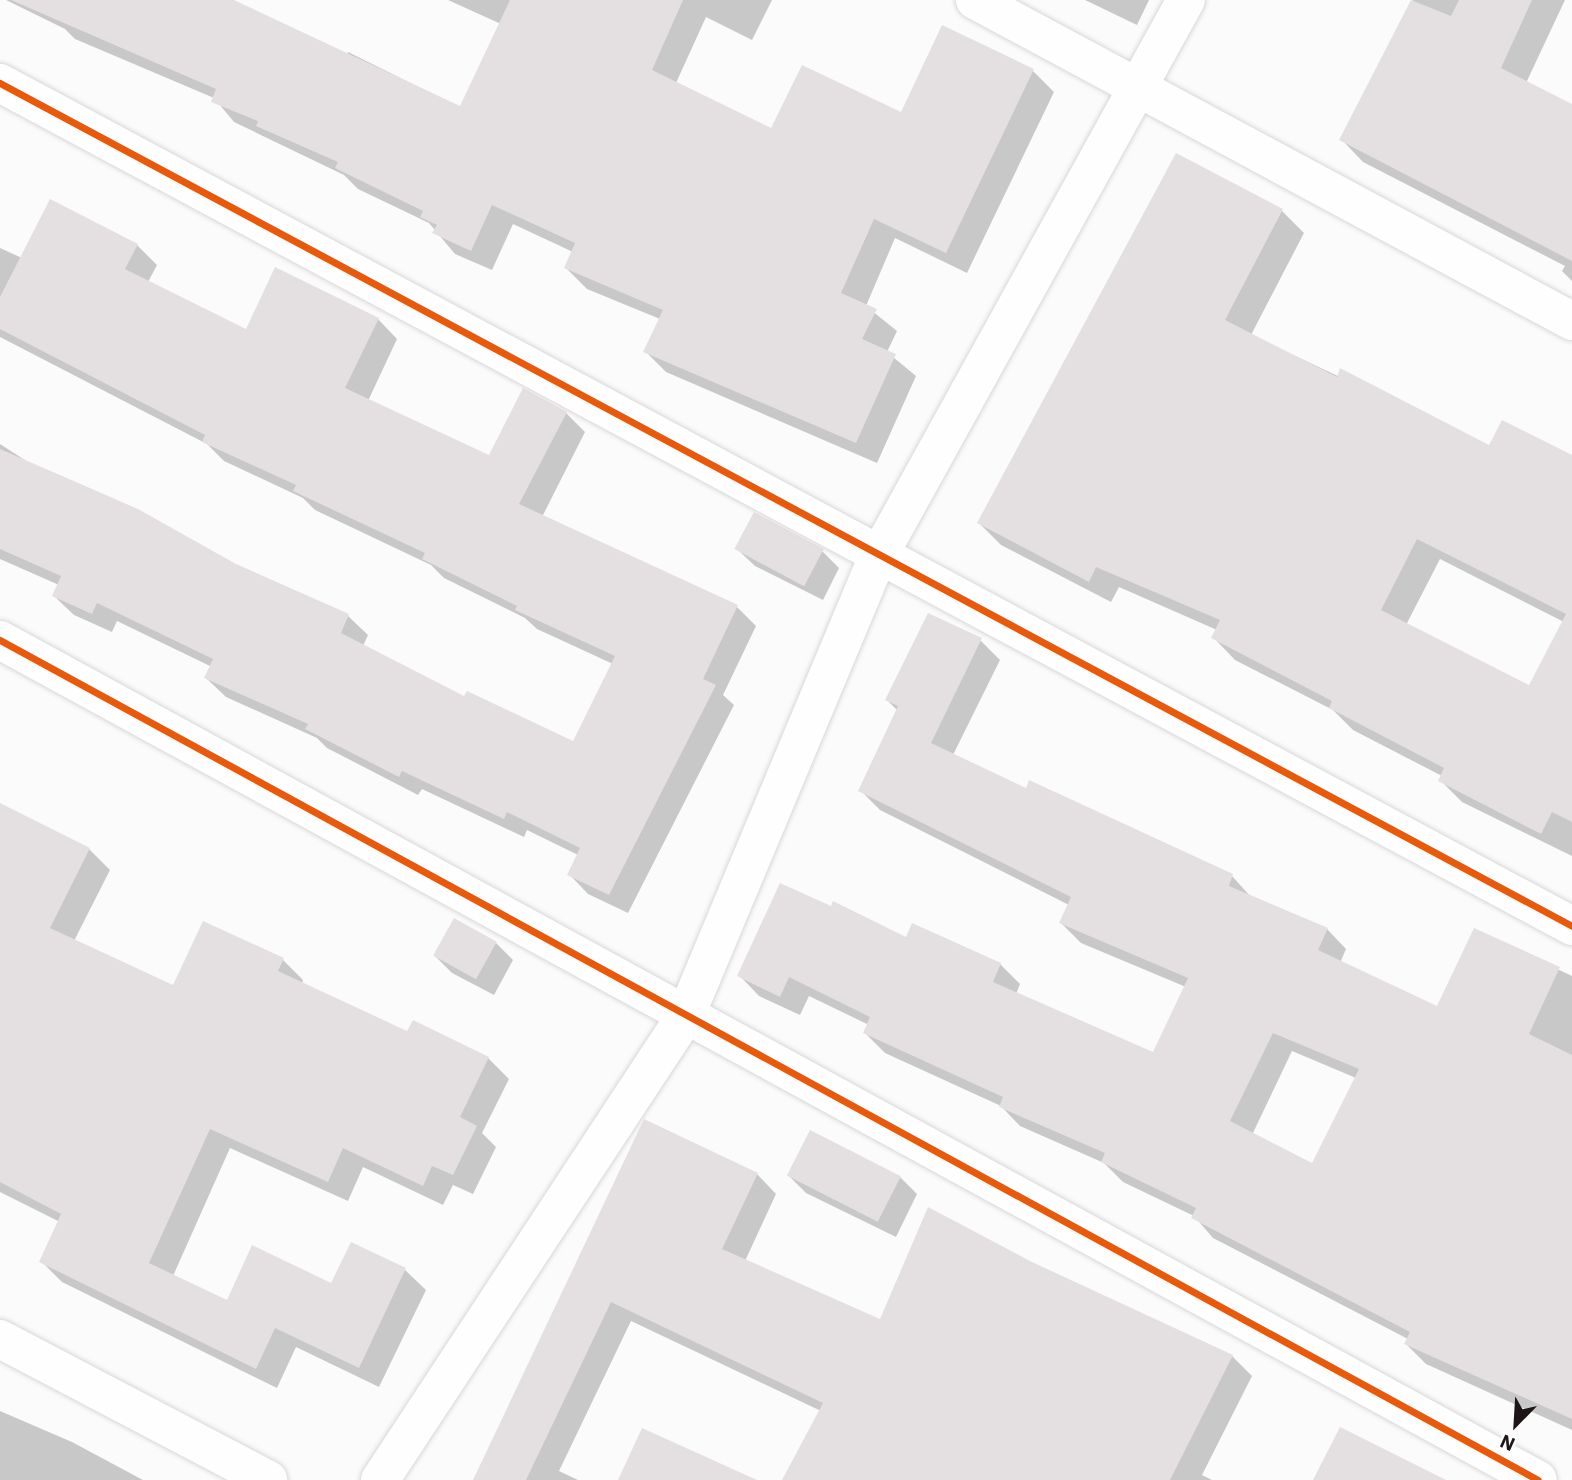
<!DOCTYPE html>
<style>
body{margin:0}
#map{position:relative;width:1572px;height:1480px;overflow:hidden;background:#fbfbfb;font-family:"IBM Plex Sans",sans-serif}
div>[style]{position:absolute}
.shadow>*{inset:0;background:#0003}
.building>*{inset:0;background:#e4e0e2;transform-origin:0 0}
.roads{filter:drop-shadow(0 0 2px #dbd6d7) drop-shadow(0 0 2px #dbd6d7)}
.minor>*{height:38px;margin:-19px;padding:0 19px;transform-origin:19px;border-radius:19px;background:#fefefe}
.cycleway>*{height:7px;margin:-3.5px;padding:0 3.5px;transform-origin:3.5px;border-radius:3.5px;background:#e8590c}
span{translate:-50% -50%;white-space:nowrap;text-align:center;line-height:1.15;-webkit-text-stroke:5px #fff;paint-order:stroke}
.north{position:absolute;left:1481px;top:1389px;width:70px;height:70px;-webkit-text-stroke:5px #fff;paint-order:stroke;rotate:204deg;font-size:19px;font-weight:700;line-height:28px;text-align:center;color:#1e1516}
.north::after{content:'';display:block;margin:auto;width:24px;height:32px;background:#1e1516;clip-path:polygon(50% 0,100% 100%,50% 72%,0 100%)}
</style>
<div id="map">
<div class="shadow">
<i style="clip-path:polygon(6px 0,226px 0,347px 56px,348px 52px,461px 108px,501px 24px,448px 0,772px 0,752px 40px,706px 17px,676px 83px,772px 130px,901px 115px,943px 28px,1033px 71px,1054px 92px,967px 273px,895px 238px,866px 306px,897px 331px,887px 352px,916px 376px,877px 463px,666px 372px,645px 351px,660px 319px,587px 289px,566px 268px,573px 252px,513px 224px,492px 270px,455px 254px,429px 223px,358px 189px,344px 175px,234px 122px,214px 98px,75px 39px,65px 29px)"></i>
<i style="clip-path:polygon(1085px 0,1149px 0,1137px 25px)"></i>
<i style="clip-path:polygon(1413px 0,1565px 0,1526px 83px,1572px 106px,1572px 281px,1562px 271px,1565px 266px,1363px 162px,1342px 140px)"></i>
<i style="clip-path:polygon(evenodd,1176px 155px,1282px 211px,1304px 233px,1251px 335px,1490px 448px,1572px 457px,1572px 856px,1462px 802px,1440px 780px,1442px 776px,1353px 730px,1333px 710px,1235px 660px,1213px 637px,1217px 630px,1119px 587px,1111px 602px,1001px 545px,979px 523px,1176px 155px,1440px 559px,1564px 622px,1530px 688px,1406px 625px,1440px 559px)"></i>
<i style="clip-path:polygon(51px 201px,137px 245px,157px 265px,148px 282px,246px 331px,378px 319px,397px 339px,368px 401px,489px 458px,566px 413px,585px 432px,542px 517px,737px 607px,756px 626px,723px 695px,734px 705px,628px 913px,588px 894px,569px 874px,578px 855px,527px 830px,524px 837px,422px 789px,418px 795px,327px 748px,317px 738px,226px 697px,206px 678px,212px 667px,117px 621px,112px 632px,74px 615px,54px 596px,59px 585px,0 559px,0 444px,31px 464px,235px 566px,348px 616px,368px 635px,363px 646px,465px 699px,574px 743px,613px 664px,537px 629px,525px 618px,444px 578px,431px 565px,315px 510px,303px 498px,224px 461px,207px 444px,0 337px,0 248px,22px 258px)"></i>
<i style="clip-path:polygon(738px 550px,822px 551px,839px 568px,823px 600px,755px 566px)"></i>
<i style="clip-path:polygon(evenodd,980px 640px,1000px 660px,953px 755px,1026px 790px,1030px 783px,1232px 876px,1251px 897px,1327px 929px,1346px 949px,1340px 963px,1438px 1008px,1474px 930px,1572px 976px,1572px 1430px,1426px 1364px,1406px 1344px,1408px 1339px,1213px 1238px,1194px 1216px,1123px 1182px,1104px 1163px,1020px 1126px,1001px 1106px,885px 1053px,865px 1033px,869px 1025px,809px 996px,800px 1015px,759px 996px,740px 976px,907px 939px,1000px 964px,1020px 984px,1016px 994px,1154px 1054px,1186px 987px,1081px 943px,1061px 923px,1069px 905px,880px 810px,860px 790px,898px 711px,887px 700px,980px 640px,1292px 1051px,1356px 1078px,1312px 1165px,1252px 1135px,1292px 1051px)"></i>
<i style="clip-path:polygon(0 805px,89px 849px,110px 870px,74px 941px,174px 987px,283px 960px,303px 980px,302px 984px,408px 1034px,414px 1023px,488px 1058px,509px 1079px,482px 1133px,496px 1147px,473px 1194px,453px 1185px,443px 1205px,363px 1167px,348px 1201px,230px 1148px,173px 1276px,228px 1303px,332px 1285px,352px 1244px,405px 1270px,426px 1290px,379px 1387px,296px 1347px,277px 1388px,62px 1282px,42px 1262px,60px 1222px,0 1192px)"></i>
<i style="clip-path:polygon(455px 920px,496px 943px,513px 960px,494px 995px,452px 973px,435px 956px)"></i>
<i style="clip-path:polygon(645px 1122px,757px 1174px,776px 1194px,745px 1261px,881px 1322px,1032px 1263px,1232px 1356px,1252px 1376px,1202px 1475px,1212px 1480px,784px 1480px,821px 1411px,631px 1321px,559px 1471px,578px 1480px,475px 1480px)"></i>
<i style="clip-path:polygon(789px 1176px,900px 1177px,917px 1194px,896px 1237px,806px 1193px)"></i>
<i style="clip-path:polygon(0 1411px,72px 1442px,143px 1480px,0 1480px)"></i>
</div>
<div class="building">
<i style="clip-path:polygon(11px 0,234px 0,460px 106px,510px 0,683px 0,652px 70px,771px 128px,802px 65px,901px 112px,942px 25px,1034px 69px,946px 253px,874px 219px,841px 293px,877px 309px,862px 339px,896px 354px,856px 443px,643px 352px,663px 310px,564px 268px,575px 243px,492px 205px,471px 251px,432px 233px,437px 225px,420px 217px,423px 211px,335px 168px,338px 162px,256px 126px,258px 121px,211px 102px,216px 89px)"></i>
<i style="clip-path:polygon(1411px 0,1451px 16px,1459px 0,1532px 0,1501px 68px,1572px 104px,1572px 261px,1339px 140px)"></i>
<i style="clip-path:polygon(evenodd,1176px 153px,1283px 209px,1225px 320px,1337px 377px,1340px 368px,1489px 445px,1502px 420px,1572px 455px,1572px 822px,1552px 812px,1541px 834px,1438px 781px,1444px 768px,1329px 708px,1332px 701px,1211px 638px,1220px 620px,1096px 567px,1089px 582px,977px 523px,1176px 153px,1417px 539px,1566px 614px,1529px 685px,1381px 610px,1417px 539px)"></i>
<i style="clip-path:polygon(50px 199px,138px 244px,125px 269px,246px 329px,275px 267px,379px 318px,345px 388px,489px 455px,523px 388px,567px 412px,519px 504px,738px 605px,703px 679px,716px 685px,609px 895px,567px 875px,580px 848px,507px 812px,504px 819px,402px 771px,399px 777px,305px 729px,308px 724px,204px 678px,213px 659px,97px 603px,92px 614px,52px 596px,61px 576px,0 549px,0 449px,138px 509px,236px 564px,349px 614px,341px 633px,464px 696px,467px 691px,573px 741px,615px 656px,515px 610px,517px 606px,422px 559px,425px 553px,293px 491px,296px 485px,202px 442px,205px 435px,0 329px,0 297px)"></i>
<i style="left:754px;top:512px;width:79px;height:42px;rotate:28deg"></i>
<i style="clip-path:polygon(evenodd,928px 613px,982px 638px,931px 743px,1026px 788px,1029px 780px,1233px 874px,1229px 886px,1328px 928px,1318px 950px,1437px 1006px,1474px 928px,1560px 967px,1529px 1034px,1572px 1055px,1572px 1419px,1404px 1344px,1410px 1332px,1191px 1218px,1196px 1208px,1101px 1162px,1105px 1153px,999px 1107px,1003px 1097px,863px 1033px,870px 1017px,789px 977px,780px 997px,737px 976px,780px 883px,831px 906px,833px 901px,906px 937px,912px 923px,1001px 963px,993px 982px,1153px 1052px,1188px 978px,1059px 923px,1071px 897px,858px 791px,898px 706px,885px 700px,928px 613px,1273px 1033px,1359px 1069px,1312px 1163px,1230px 1121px,1273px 1033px)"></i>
<i style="clip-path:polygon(0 803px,90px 848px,50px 928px,173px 985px,203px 921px,284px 958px,278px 971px,407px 1031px,413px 1020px,489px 1057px,460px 1117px,477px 1126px,453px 1175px,432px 1166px,423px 1186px,343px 1148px,328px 1182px,210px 1129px,149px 1263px,227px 1300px,252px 1245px,331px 1283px,351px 1242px,406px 1268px,359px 1368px,275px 1328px,256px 1369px,39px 1262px,61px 1214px,0 1182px)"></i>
<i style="left:454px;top:918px;width:49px;height:43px;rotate:29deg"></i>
<i style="clip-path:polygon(644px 1119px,758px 1173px,722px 1249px,880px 1319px,928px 1207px,1032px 1262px,1233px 1355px,1170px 1480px,782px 1480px,823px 1403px,611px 1302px,526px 1480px,473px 1480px)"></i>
<i style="left:810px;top:1130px;width:102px;height:51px;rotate:27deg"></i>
<i style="clip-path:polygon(1340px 1427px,1446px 1480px,1313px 1480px)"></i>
<i style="clip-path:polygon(642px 1428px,757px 1480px,618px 1480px)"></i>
</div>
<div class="roads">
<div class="minor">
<i style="left:975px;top:0;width:678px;rotate:28.27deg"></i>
<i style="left:0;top:83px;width:1784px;rotate:28.2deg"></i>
<i style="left:0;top:640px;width:1752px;rotate:28.64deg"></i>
<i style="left:0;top:1339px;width:303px;rotate:27.7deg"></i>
<i style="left:380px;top:1480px;width:557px;rotate:-56.65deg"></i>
<i style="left:686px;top:1015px;width:497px;rotate:-67.3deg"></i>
<i style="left:878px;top:557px;width:636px;rotate:-61.06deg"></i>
</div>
</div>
<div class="cycleway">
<i style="left:0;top:83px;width:1784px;rotate:28.2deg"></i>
<i style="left:0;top:640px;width:1752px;rotate:28.64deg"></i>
</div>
<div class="north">N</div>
</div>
